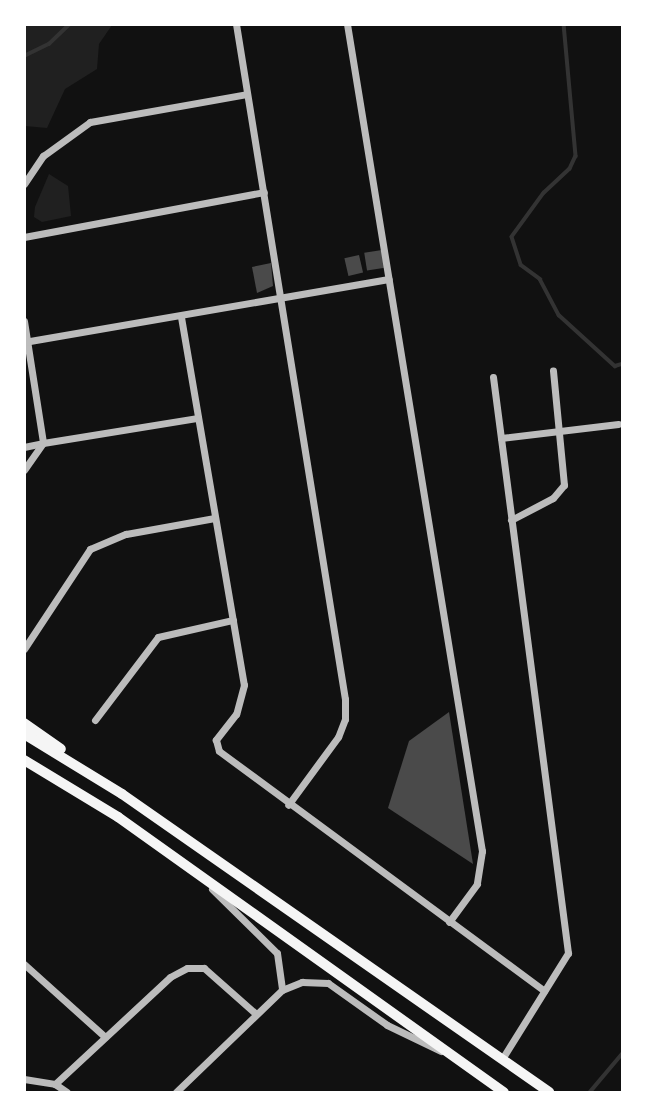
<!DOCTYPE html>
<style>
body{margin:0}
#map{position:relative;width:647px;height:1117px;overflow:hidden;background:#111;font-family:"PT Sans Narrow",sans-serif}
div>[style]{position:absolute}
.green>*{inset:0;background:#202020}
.stream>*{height:3.5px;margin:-1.75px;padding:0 1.75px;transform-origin:1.75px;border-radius:1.75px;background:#333}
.building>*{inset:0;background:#4a4a4a;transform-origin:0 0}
.minor>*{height:7px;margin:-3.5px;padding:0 3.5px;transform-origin:3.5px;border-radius:3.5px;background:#bcbcbc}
.trunk>*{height:10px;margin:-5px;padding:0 5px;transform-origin:5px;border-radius:5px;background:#f5f5f5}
span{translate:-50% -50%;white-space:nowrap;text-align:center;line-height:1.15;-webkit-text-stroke:7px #fff;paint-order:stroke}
.frame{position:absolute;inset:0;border:26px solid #fff;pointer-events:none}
</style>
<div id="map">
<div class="green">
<i style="clip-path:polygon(24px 25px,112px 25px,99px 44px,97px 69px,65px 89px,47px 128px,25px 126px)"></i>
<i style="clip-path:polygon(49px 174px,68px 186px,71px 216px,42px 222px,34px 217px,35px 207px)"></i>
</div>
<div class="stream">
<i style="left:564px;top:24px;width:133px;rotate:84.8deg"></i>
<i style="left:576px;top:156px;width:14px;rotate:115deg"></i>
<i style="left:570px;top:169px;width:35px;rotate:137deg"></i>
<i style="left:544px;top:193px;width:54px;rotate:126deg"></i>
<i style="left:512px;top:237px;width:29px;rotate:72deg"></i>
<i style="left:521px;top:265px;width:24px;rotate:36deg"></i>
<i style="left:540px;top:279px;width:41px;rotate:62.2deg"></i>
<i style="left:559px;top:315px;width:76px;rotate:42.3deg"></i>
<i style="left:615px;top:366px;width:7px;rotate:-16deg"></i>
<i style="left:24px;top:56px;width:28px;rotate:-26deg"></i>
<i style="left:49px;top:44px;width:29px;rotate:-44deg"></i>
<i style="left:590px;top:1092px;width:50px;rotate:-49.9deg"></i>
</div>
<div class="building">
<i style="left:382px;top:250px;width:18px;height:18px;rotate:81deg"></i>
<i style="left:359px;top:255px;width:18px;height:15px;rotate:77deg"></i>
<i style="clip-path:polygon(271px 263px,273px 286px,257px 293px,252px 267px)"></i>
<i style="clip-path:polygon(449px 712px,473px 864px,388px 808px,409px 741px)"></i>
</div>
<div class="minor">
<i style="left:236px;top:24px;width:684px;rotate:80.83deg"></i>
<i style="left:345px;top:699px;width:20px;rotate:90deg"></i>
<i style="left:345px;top:719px;width:19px;rotate:111deg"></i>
<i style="left:338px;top:737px;width:84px;rotate:126.3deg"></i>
<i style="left:347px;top:24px;width:838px;rotate:80.73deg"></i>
<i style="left:482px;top:851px;width:33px;rotate:99deg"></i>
<i style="left:477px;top:884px;width:47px;rotate:126.4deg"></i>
<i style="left:24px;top:184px;width:34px;rotate:-56deg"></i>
<i style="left:43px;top:156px;width:58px;rotate:-35.9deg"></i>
<i style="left:90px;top:122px;width:159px;rotate:-10.1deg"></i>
<i style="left:24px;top:237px;width:244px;rotate:-10.6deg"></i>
<i style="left:181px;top:317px;width:373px;rotate:80.3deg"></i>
<i style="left:244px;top:685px;width:30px;rotate:105deg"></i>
<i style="left:236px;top:714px;width:33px;rotate:128deg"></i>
<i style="left:216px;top:740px;width:11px;rotate:75deg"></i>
<i style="left:219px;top:751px;width:404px;rotate:36.4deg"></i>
<i style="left:24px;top:321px;width:123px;rotate:81.1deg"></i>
<i style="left:43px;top:443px;width:157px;rotate:-9.2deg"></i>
<i style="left:24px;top:342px;width:370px;rotate:-9.8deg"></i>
<i style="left:493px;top:377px;width:581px;rotate:82.58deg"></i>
<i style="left:568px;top:953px;width:125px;rotate:121.9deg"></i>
<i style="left:501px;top:438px;width:118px;rotate:-6.8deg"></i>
<i style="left:24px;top:447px;width:19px;rotate:-12deg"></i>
<i style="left:24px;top:470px;width:33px;rotate:-55deg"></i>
<i style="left:511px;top:520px;width:47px;rotate:-27.6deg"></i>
<i style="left:553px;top:498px;width:17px;rotate:-50deg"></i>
<i style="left:564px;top:485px;width:115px;rotate:-95.5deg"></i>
<i style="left:24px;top:649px;width:120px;rotate:-56.6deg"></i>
<i style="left:90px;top:549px;width:39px;rotate:-23deg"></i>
<i style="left:126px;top:534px;width:90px;rotate:-10.2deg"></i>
<i style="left:95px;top:720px;width:104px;rotate:-52.8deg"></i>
<i style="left:158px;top:637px;width:77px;rotate:-12.8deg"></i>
<i style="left:212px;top:889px;width:91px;rotate:44.6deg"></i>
<i style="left:277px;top:953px;width:37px;rotate:82deg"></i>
<i style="left:24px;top:964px;width:109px;rotate:42deg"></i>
<i style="left:24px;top:1079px;width:31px;rotate:9deg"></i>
<i style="left:55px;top:1084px;width:14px;rotate:34deg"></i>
<i style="left:55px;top:1084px;width:157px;rotate:-42.9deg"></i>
<i style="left:170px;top:977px;width:19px;rotate:-28deg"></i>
<i style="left:187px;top:968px;width:17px"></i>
<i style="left:204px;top:968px;width:69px;rotate:41.5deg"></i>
<i style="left:176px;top:1092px;width:147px;rotate:-43.9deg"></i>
<i style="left:282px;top:990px;width:22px;rotate:-22deg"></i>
<i style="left:302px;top:982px;width:26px;rotate:2deg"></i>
<i style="left:328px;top:983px;width:72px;rotate:35.4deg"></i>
<i style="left:387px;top:1025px;width:60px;rotate:25.7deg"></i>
</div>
<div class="trunk">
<i style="left:24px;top:723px;width:45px;rotate:35.1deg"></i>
<i style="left:24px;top:734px;width:115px;rotate:31.5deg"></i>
<i style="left:122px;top:794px;width:521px;rotate:34.91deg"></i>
<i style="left:24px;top:760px;width:110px;rotate:31.2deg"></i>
<i style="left:118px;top:817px;width:474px;rotate:35.5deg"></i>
</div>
<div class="frame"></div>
</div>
